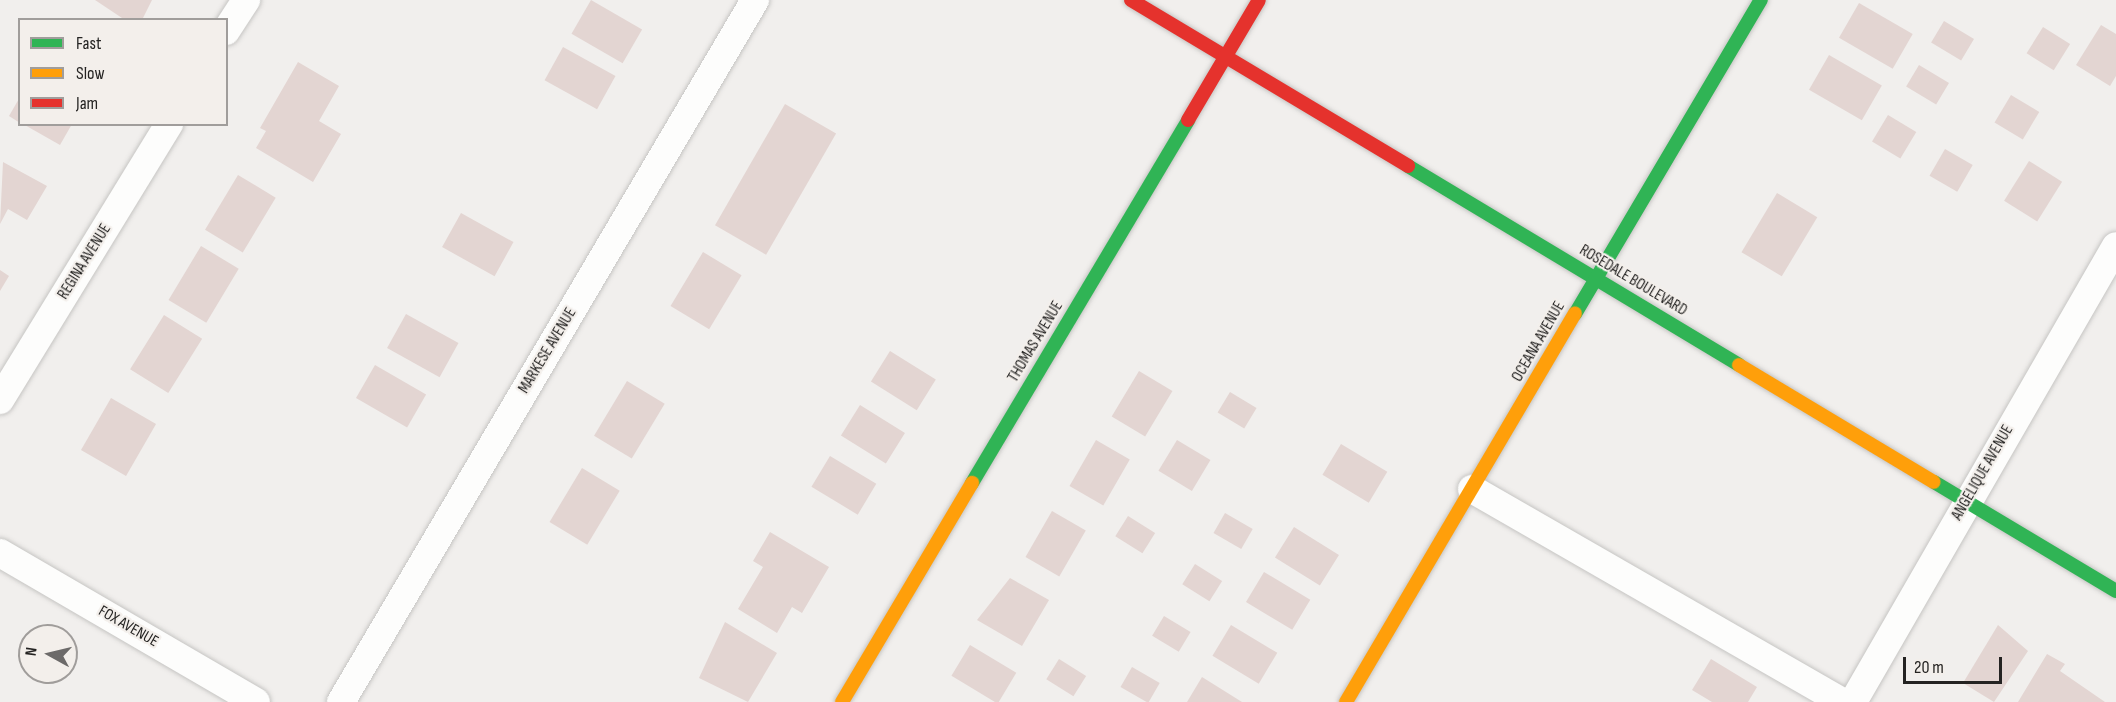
<!DOCTYPE html>
<style>
body{margin:0}
#map{position:relative;width:2116px;height:702px;overflow:hidden;background:#f1efed;font-family:"Sofia Sans Condensed",sans-serif}
div>[style]{position:absolute}
.building>*{inset:0;background:#e3d5d2;transform-origin:0 0}
.roads{filter:drop-shadow(0 0 2px #c6c5c3) drop-shadow(0 0 2px #c6c5c3)}
.street>*{height:28px;margin:-14px;padding:0 14px;transform-origin:14px;border-radius:14px;background:#fdfdfc}
.fast>*{height:14px;margin:-7px;padding:0 7px;transform-origin:7px;border-radius:7px;background:#30b455}
.slow>*{height:14px;margin:-7px;padding:0 7px;transform-origin:7px;border-radius:7px;background:#ff9f0a}
.jam>*{height:14px;margin:-7px;padding:0 7px;transform-origin:7px;border-radius:7px;background:#e5322d}
span{translate:-50% -50%;white-space:nowrap;text-align:center;line-height:1.15;-webkit-text-stroke:4.5px #f3efeb;paint-order:stroke}
.street-label{font-size:16px;color:#242322}
.legend{position:absolute;left:18px;top:18px;width:210px;height:108px;box-sizing:border-box;background:#f3efeb;border:2px solid #a09d9b;margin:0;padding:8px 10px;list-style:none;font-size:18px;color:#242322}
.legend li{display:flex;align-items:center;gap:12px;height:30px}
.legend b{width:30px;border:2px solid #a09d9b}
.north{position:absolute;left:18px;top:624px;width:60px;height:60px;box-sizing:border-box;background:#f3efeb;border:2px solid #a09d9b;border-radius:50%;rotate:278deg;font-size:16px;font-weight:700;line-height:24px;text-align:center;color:#242322}
.north::after{content:'';display:block;margin:auto;width:21px;height:27px;background:#6c6a69;clip-path:polygon(50% 0,100% 100%,50% 72%,0 100%)}
.scale{position:absolute;left:1903px;top:657px;width:99px;height:27px;box-sizing:border-box;border:3px solid #242322;border-top:0;padding-left:8px;font-size:18px;line-height:21px;white-space:nowrap;color:#242322;-webkit-text-stroke:4px #f3efeb;paint-order:stroke}
</style>
<div id="map">
<div class="building">
<i style="clip-path:polygon(95px 0,152px 0,142px 20px,125px 20px)"></i>
<i style="left:591px;top:0;width:59px;height:39px;rotate:30deg"></i>
<i style="left:1859px;top:3px;width:62px;height:40px;rotate:30deg"></i>
<i style="left:1944px;top:21px;width:35px;height:25px;rotate:31deg"></i>
<i style="clip-path:polygon(2101px 25px,2116px 34px,2116px 76px,2110px 86px,2076px 65px)"></i>
<i style="left:2043px;top:27px;width:32px;height:31px;rotate:32deg"></i>
<i style="left:563px;top:47px;width:60px;height:38px;rotate:29deg"></i>
<i style="left:1829px;top:55px;width:61px;height:40px;rotate:30deg"></i>
<i style="clip-path:polygon(298px 62px,339px 86px,319px 121px,341px 134px,313px 182px,256px 148px,266px 131px,260px 128px)"></i>
<i style="left:1919px;top:65px;width:35px;height:25px;rotate:31deg"></i>
<i style="left:2011px;top:95px;width:33px;height:32px;rotate:31deg"></i>
<i style="clip-path:polygon(20px 97px,20px 123px,9px 116px)"></i>
<i style="left:785px;top:104px;width:59px;height:140px;rotate:30deg"></i>
<i style="left:1888px;top:115px;width:33px;height:31px;rotate:31deg"></i>
<i style="clip-path:polygon(23px 124px,72px 124px,60px 145px)"></i>
<i style="left:1945px;top:149px;width:32px;height:31px;rotate:30deg"></i>
<i style="left:2029px;top:161px;width:39px;height:47px;rotate:32deg"></i>
<i style="clip-path:polygon(3px 162px,47px 186px,27px 220px,8px 209px,0 224px)"></i>
<i style="left:238px;top:175px;width:44px;height:64px;rotate:31deg"></i>
<i style="left:1777px;top:193px;width:47px;height:69px;rotate:31deg"></i>
<i style="left:461px;top:213px;width:60px;height:39px;rotate:29deg"></i>
<i style="left:201px;top:246px;width:44px;height:63px;rotate:31deg"></i>
<i style="left:703px;top:252px;width:45px;height:63px;rotate:31deg"></i>
<i style="clip-path:polygon(0 270px,9px 276px,0 291px)"></i>
<i style="left:406px;top:314px;width:60px;height:39px;rotate:29deg"></i>
<i style="left:164px;top:315px;width:45px;height:64px;rotate:32deg"></i>
<i style="left:890px;top:351px;width:54px;height:36px;rotate:32deg"></i>
<i style="left:375px;top:365px;width:59px;height:38px;rotate:30deg"></i>
<i style="left:1139px;top:371px;width:39px;height:53px;rotate:31deg"></i>
<i style="left:627px;top:381px;width:44px;height:64px;rotate:31deg"></i>
<i style="left:1230px;top:392px;width:31px;height:24px;rotate:31deg"></i>
<i style="left:111px;top:398px;width:52px;height:60px;rotate:30deg"></i>
<i style="left:860px;top:405px;width:53px;height:36px;rotate:32deg"></i>
<i style="left:1096px;top:440px;width:39px;height:53px;rotate:30deg"></i>
<i style="left:1177px;top:440px;width:39px;height:36px;rotate:31deg"></i>
<i style="left:1341px;top:444px;width:54px;height:36px;rotate:31deg"></i>
<i style="left:830px;top:456px;width:54px;height:36px;rotate:31deg"></i>
<i style="left:582px;top:468px;width:44px;height:63px;rotate:31deg"></i>
<i style="left:1052px;top:511px;width:39px;height:53px;rotate:30deg"></i>
<i style="left:1225px;top:513px;width:32px;height:23px;rotate:30deg"></i>
<i style="left:1128px;top:516px;width:32px;height:24px;rotate:32deg"></i>
<i style="left:1294px;top:527px;width:53px;height:36px;rotate:32deg"></i>
<i style="clip-path:polygon(770px 532px,829px 567px,802px 613px,792px 607px,777px 633px,738px 609px,763px 567px,753px 561px)"></i>
<i style="left:1195px;top:564px;width:32px;height:24px;rotate:32deg"></i>
<i style="left:1264px;top:572px;width:54px;height:35px;rotate:31deg"></i>
<i style="clip-path:polygon(1010px 578px,1049px 600px,1022px 646px,977px 620px)"></i>
<i style="left:1164px;top:616px;width:31px;height:23px;rotate:31deg"></i>
<i style="clip-path:polygon(725px 622px,777px 653px,748px 702px,699px 678px)"></i>
<i style="left:1231px;top:625px;width:54px;height:36px;rotate:31deg"></i>
<i style="clip-path:polygon(1998px 625px,2028px 651px,1994px 702px,1963px 683px)"></i>
<i style="left:970px;top:645px;width:54px;height:36px;rotate:31deg"></i>
<i style="clip-path:polygon(2047px 654px,2065px 664px,2060px 671px,2105px 702px,2018px 702px)"></i>
<i style="left:1059px;top:659px;width:32px;height:24px;rotate:32deg"></i>
<i style="clip-path:polygon(1711px 659px,1757px 687px,1748px 702px,1712px 702px,1692px 690px)"></i>
<i style="left:1132px;top:667px;width:32px;height:23px;rotate:30deg"></i>
<i style="clip-path:polygon(1202px 677px,1242px 702px,1187px 702px)"></i>
</div>
<div class="roads">
<div class="street">
<i style="left:226px;top:31px;width:37px;rotate:-57deg"></i>
<i style="left:0;top:400px;width:324px;rotate:-58.5deg"></i>
<i style="left:1472px;top:489px;width:427px;rotate:29.9deg"></i>
<i style="left:0;top:553px;width:296px;rotate:30.2deg"></i>
<i style="left:341px;top:702px;width:815px;rotate:-59.47deg"></i>
<i style="left:1853px;top:702px;width:526px;rotate:-60.03deg"></i>
</div>
<div class="fast">
<i style="left:1408px;top:166px;width:386px;rotate:31deg"></i>
<i style="left:1575px;top:314px;width:365px;rotate:-59.4deg"></i>
<i style="left:1934px;top:482px;width:212px;rotate:30.9deg"></i>
<i style="left:972px;top:483px;width:422px;rotate:-59.2deg"></i>
</div>
<div class="slow">
<i style="left:1739px;top:365px;width:227px;rotate:31deg"></i>
<i style="left:842px;top:702px;width:255px;rotate:-59.3deg"></i>
<i style="left:1346px;top:702px;width:451px;rotate:-59.5deg"></i>
</div>
<div class="jam">
<i style="left:1131px;top:0;width:323px;rotate:30.9deg"></i>
<i style="left:1188px;top:120px;width:139px;rotate:-59.4deg"></i>
</div>
</div>
<div class="street-label">
<span style="left:85px;top:262px;rotate:-58deg">REGINA AVENUE</span>
<span style="left:1633px;top:281px;rotate:31deg">ROSEDALE BOULEVARD</span>
<span style="left:1036px;top:342px;rotate:-59deg">THOMAS AVENUE</span>
<span style="left:1539px;top:342px;rotate:-60deg">OCEANA AVENUE</span>
<span style="left:548px;top:351px;rotate:-59deg">MARKESE AVENUE</span>
<span style="left:1983px;top:473px;rotate:-60deg">ANGELIQUE AVENUE</span>
<span style="left:128px;top:627px;rotate:30deg">FOX AVENUE</span>
</div>
<ul class="legend">
<li><b style="height:8px;background:#30b455"></b>Fast</li>
<li><b style="height:8px;background:#ff9f0a"></b>Slow</li>
<li><b style="height:8px;background:#e5322d"></b>Jam</li>
</ul>
<div class="north">N</div>
<div class="scale">20 m</div>
</div>
